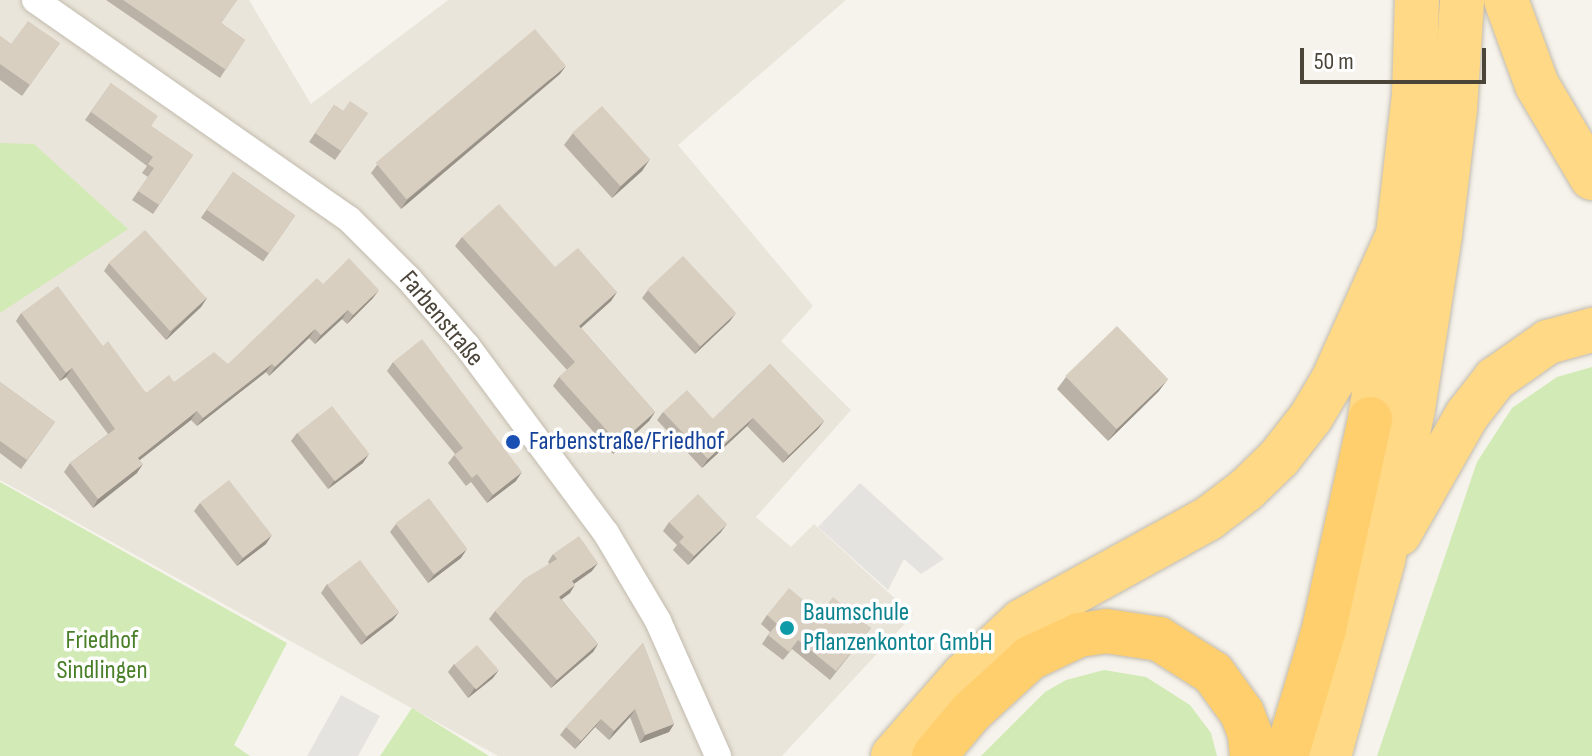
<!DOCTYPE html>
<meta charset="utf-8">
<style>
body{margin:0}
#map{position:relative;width:1592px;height:756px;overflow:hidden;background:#f6f3ec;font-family:"Sofia Sans Condensed",sans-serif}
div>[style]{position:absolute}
.residential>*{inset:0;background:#eae5da}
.green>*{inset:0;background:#d2eab5}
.parking>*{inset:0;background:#e5e3e0}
.roads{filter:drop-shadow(0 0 2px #c2bbae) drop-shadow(0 0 2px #c2bbae)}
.minor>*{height:26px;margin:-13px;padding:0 13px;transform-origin:13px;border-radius:13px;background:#fff}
.trunk>*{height:44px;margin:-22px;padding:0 22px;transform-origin:22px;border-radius:22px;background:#ffd985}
.motorway>*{height:44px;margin:-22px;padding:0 22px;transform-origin:22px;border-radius:22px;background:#ffcf6e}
.wall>*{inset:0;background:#bab2a6;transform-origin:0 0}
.shaded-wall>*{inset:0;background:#979187}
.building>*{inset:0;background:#d8cfc1;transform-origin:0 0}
.dots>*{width:22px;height:22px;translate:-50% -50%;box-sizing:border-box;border:4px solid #fff;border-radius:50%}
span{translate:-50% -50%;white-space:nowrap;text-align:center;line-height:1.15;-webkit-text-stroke:7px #fff;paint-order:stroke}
.street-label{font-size:26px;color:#4b4439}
.transit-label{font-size:26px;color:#164399}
.left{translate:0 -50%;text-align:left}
.culture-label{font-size:26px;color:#0d838f}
.park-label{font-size:26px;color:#4a7f2a}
.scale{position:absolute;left:1300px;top:48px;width:186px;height:36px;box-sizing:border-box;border:4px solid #4b4439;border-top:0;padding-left:10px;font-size:24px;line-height:28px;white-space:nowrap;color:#4b4439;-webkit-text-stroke:6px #fff;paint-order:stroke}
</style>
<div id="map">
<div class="residential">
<i style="clip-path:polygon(0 0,249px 0,311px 104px,448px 0,846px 0,678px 145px,813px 306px,781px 341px,851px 410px,756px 517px,791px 547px,814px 524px,913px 615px,782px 756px,498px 756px,0 480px)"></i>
</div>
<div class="green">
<i style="clip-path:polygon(0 143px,34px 144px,128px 229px,0 313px)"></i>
<i style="clip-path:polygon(1592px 367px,1592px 756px,1377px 756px,1477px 462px,1512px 408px,1557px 377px)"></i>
<i style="clip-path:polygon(0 482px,287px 643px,234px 745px,250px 756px,0 756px)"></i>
<i style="clip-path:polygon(1104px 670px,1146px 677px,1190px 705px,1211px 733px,1217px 756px,981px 756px,1045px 692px,1066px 680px)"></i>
<i style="clip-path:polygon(412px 708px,489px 756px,380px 756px)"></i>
</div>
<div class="parking">
<i style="clip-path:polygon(860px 483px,944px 559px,921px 574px,904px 559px,888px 590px,818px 527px)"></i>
<i style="clip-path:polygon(341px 695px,380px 716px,358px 756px,307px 756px)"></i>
</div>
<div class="roads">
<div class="minor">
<i style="left:35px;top:0;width:383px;rotate:34.9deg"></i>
<i style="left:349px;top:219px;width:85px;rotate:45deg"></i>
<i style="left:409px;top:279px;width:89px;rotate:49.1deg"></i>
<i style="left:467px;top:346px;width:233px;rotate:53.4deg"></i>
<i style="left:606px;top:533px;width:102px;rotate:59.4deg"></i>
<i style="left:658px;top:621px;width:148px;rotate:66deg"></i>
</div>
<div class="trunk">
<i style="left:1506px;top:0;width:90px;rotate:70deg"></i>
<i style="left:1537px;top:85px;width:108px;rotate:59.4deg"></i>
<i style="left:1370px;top:419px;width:186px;rotate:-81.3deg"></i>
<i style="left:1398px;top:235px;width:141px;rotate:-83.5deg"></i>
<i style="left:1414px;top:95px;width:95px;rotate:-88.2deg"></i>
<i style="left:1399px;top:534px;width:137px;rotate:-60.3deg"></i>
<i style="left:1467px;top:415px;width:46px;rotate:-52.1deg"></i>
<i style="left:1495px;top:379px;width:65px;rotate:-34.9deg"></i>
<i style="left:1548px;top:342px;width:46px;rotate:-15.3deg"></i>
<i style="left:893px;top:756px;width:108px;rotate:-48.8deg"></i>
<i style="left:964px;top:675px;width:79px;rotate:-43deg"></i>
<i style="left:1022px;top:621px;width:213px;rotate:-28.8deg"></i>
<i style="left:1209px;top:518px;width:46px;rotate:-37.1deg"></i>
<i style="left:1246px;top:490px;width:46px;rotate:-44.1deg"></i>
<i style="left:1279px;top:458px;width:52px;rotate:-52deg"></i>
<i style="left:1311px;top:417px;width:43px;rotate:-59.3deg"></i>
<i style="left:1333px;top:380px;width:159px;rotate:-65.9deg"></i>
<i style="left:1329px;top:756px;width:203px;rotate:-74.6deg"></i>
<i style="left:1383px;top:560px;width:154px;rotate:-78.8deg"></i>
<i style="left:1413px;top:409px;width:176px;rotate:-81.2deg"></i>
<i style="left:1440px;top:235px;width:127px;rotate:-83.2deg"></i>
<i style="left:1455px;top:109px;width:109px;rotate:-86.3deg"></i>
</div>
<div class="motorway">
<i style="left:934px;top:756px;width:57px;rotate:-49.9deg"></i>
<i style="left:971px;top:712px;width:80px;rotate:-42.5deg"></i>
<i style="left:1030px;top:658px;width:54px;rotate:-25.1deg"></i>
<i style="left:1079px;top:635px;width:27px;rotate:-8deg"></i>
<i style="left:1106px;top:631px;width:54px;rotate:8.6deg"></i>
<i style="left:1159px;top:639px;width:64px;rotate:32.2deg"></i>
<i style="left:1213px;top:673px;width:49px;rotate:54.1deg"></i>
<i style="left:1242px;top:713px;width:22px;rotate:69deg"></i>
<i style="left:1250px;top:734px;width:22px;rotate:85deg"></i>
<i style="left:1286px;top:756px;width:133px;rotate:-73.3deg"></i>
<i style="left:1324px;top:629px;width:215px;rotate:-77.6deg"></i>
</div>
</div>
<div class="wall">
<i style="clip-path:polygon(106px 0,237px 0,221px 23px,245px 40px,220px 78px)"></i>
<i style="clip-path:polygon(0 36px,11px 44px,60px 43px,22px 96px,0 80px)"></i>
<i style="clip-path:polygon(560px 74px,401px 209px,371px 173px,377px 165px)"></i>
<i style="clip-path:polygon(111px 83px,151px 126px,193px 155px,153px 214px,132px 200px,148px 177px,142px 173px,147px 166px,85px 120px)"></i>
<i style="clip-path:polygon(334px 105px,343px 111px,368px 113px,335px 160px,309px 142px)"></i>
<i style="clip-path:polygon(573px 133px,650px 159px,642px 171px,612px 198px,564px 145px)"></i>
<i style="left:233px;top:172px;width:76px;height:56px;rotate:35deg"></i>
<i style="clip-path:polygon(462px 237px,555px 267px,617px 292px,611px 301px,581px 328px,655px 412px,649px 421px,613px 454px,553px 386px,559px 377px,567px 370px,455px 246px)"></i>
<i style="clip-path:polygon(109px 263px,207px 298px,201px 307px,166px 340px,104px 271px)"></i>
<i style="clip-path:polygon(323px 284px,373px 298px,347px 324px,342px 319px,315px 344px,309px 338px,269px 376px,266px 372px,197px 426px,191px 420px,140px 460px,137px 473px,93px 508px,64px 472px,70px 463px,108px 434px,66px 377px,60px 381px,16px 321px,21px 313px,103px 346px,146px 393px,228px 364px)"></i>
<i style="clip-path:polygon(648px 290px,730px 321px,695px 354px,642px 298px)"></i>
<i style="clip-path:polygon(393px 362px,516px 481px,487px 503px,471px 482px,466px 486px,448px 463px,455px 454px,387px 371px)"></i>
<i style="clip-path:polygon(770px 364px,824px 421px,818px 429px,783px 463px,747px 426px,702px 468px,657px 420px,663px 412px,713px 419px)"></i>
<i style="clip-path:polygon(1066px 377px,1159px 391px,1108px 441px,1057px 389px)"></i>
<i style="clip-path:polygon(0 382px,55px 422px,21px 469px,0 453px)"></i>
<i style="clip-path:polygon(297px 433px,363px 463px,328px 489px,291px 441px)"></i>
<i style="clip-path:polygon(200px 503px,266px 544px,237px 566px,194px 511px)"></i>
<i style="clip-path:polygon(669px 522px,721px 532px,688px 565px,673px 550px,677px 545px,663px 531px)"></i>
<i style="clip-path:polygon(396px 524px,461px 558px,428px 583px,390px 532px)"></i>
<i style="clip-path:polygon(553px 554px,592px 571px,574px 583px,570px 593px,561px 599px,598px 644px,593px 652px,551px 688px,489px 619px,495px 611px,549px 564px,548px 562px)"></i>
<i style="clip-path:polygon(327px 584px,393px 620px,361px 645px,321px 593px)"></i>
<i style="clip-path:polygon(820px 614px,871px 628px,830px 680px,792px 649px,783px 660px,762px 644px,770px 632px,761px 624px,767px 615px)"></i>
<i style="clip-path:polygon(643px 643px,674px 724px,669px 732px,640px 743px,630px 717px,609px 740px,595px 727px,575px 749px,560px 735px,566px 727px)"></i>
<i style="clip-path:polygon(454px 664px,493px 678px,468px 698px,448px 672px)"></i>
</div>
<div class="shaded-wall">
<i style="clip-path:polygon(566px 66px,560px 74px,401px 209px,407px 200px)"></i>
<i style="clip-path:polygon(650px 159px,642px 171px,612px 198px,621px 186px)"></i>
<i style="clip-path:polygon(379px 290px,373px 298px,347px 324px,353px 315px)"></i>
<i style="clip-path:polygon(617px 292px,611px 301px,573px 335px,579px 326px)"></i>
<i style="clip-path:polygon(207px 298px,201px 307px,166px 340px,172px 331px)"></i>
<i style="clip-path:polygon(348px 310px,342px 319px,315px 344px,321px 335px)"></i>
<i style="clip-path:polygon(736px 313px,730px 321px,695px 354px,701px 346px)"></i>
<i style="clip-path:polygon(315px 329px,309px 338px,269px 376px,275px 367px)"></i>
<i style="clip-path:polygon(272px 364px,266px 372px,197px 426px,203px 418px)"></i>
<i style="clip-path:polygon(72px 368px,66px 377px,60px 381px,66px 373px)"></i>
<i style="clip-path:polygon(1168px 379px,1159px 391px,1108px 441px,1117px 429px)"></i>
<i style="clip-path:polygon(197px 411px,191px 420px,132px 466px,138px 458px)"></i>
<i style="clip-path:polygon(655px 412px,649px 421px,613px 454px,619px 444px)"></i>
<i style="clip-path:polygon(753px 418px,747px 426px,702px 468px,708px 459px)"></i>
<i style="clip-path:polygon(824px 421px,818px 429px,783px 463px,789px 455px)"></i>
<i style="clip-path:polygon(369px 454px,363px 463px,328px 489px,334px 481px)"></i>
<i style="clip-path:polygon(143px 464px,137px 473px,93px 508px,98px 499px)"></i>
<i style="clip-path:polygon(522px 472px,516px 481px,487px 503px,493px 495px)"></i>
<i style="clip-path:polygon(727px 524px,721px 532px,688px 565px,694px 556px)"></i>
<i style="clip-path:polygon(272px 535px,266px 544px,237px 566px,243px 558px)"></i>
<i style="clip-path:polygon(467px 549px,461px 558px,428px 583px,434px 575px)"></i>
<i style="clip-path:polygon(598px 563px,592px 571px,567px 589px,572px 581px)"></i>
<i style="clip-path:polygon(575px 585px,570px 593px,554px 605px,559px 597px)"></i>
<i style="clip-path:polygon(399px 612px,393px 620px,361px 645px,367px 637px)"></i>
<i style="clip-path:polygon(598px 644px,593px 652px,551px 688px,557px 680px)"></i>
<i style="clip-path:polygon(499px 670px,493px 678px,468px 698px,474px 689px)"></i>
<i style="clip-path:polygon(635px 709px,630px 717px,609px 740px,614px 731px)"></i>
<i style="clip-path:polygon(601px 719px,595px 727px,575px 749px,581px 741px)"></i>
<i style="clip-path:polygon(674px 724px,669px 732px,640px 743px,645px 735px)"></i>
</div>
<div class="building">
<i style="clip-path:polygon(123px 0,237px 0,221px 23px,245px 40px,226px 70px)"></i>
<i style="clip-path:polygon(28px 21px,60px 43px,30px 85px,0 64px,0 36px,11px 44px)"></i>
<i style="left:535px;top:29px;width:48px;height:208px;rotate:50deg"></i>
<i style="clip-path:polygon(111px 83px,158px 116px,151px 126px,193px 155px,159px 205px,138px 191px,154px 168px,148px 164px,153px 157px,91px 112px)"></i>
<i style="clip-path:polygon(350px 101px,368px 113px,341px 151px,315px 133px,334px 105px,343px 111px)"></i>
<i style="left:602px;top:106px;width:72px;height:40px;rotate:48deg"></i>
<i style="left:233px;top:172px;width:76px;height:46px;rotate:35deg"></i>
<i style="clip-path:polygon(499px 204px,555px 267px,578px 248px,617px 292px,579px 326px,655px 412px,619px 444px,559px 377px,575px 362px,462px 237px)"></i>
<i style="left:145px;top:230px;width:92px;height:49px;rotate:48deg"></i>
<i style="left:683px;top:256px;width:78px;height:49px;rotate:47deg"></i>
<i style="clip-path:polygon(349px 258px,379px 290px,353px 315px,348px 310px,321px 335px,315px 329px,275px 367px,272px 364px,203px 418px,197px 411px,138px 458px,143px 464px,98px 499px,70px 463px,115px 429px,72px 368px,66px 373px,21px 313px,58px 286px,103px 346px,108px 341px,146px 393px,169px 375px,174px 382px,214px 352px,228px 364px,317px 278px,323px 284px)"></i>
<i style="left:1117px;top:326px;width:74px;height:72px;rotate:46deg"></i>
<i style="clip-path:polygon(422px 339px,522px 472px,493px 495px,477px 474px,472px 478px,454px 455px,463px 448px,393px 362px)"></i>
<i style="clip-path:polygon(770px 364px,824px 421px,789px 455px,753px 418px,708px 459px,663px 412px,687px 390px,713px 419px)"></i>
<i style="clip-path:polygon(0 382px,55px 422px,27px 460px,0 441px)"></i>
<i style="left:332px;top:406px;width:61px;height:44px;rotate:52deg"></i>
<i style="left:229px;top:480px;width:70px;height:37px;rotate:52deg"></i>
<i style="clip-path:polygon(698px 494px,727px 524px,694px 556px,679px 542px,684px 537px,669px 522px)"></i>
<i style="left:429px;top:498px;width:64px;height:42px;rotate:53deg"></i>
<i style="clip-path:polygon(579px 536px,598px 563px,572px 581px,575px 585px,559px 597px,598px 644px,557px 680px,495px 611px,524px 579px,557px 559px,553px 554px)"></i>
<i style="left:360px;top:560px;width:65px;height:41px;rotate:53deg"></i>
<i style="clip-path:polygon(789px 588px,820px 614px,833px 597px,871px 628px,836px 671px,798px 640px,789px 652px,768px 635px,777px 624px,767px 615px)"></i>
<i style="clip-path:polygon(643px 643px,674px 724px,645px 735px,635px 709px,614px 731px,601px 719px,581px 741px,566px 727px)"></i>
<i style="left:477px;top:645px;width:33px;height:30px;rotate:49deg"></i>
</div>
<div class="dots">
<i style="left:513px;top:442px;background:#1a4fb4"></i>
<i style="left:787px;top:628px;background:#0f9aa8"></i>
</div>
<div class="street-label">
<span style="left:441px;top:319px;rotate:50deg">Farbenstraße</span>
</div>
<div class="transit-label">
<span class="left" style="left:529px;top:442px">Farbenstraße/Friedhof</span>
</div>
<div class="culture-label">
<span class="left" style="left:803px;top:628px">Baumschule<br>Pflanzenkontor GmbH</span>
</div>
<div class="park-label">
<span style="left:102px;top:656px">Friedhof<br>Sindlingen</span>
</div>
<div class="scale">50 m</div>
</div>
